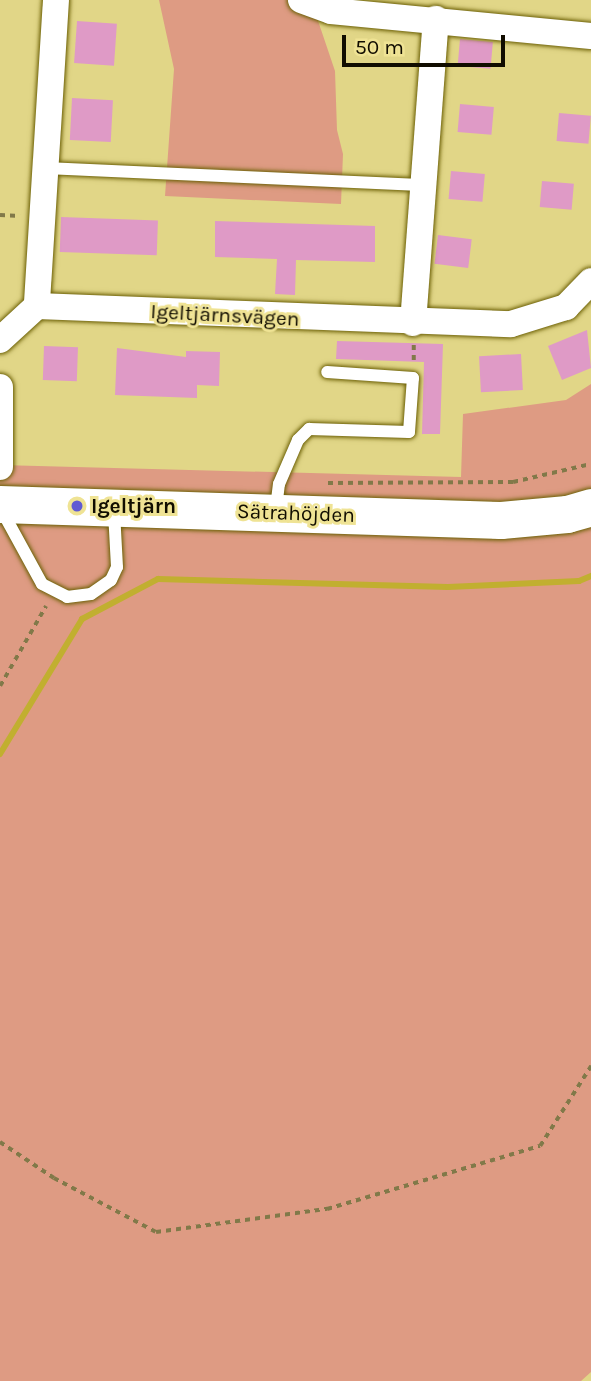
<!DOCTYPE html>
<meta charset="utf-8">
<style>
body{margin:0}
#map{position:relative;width:591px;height:1381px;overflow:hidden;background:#e1d687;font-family:Karla,sans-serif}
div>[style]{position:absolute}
.green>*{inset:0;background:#de9b83}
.stream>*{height:6px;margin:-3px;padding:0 3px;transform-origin:3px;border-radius:3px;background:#c1af30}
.building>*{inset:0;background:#df9ac6;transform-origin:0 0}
.path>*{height:3.5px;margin-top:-1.75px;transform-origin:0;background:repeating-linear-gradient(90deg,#817949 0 5px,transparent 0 10px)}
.roads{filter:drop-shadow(0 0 2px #6c6005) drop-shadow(0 0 2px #6c6005)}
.lane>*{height:12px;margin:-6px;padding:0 6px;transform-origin:6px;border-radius:6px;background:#fff}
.street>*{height:26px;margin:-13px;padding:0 13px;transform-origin:13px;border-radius:13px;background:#fff}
.secondary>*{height:37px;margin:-18.5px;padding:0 18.5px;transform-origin:18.5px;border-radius:18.5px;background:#fff}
.dots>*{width:19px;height:19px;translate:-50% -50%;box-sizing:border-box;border:4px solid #efe394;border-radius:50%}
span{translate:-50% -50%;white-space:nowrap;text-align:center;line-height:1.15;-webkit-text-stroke:6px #efe394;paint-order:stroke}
.street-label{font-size:21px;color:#110d00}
.poi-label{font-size:21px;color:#110d00;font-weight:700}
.left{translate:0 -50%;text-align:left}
.scale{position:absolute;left:342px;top:35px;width:163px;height:32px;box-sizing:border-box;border:4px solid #110d00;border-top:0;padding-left:9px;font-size:21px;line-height:24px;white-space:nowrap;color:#110d00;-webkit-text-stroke:5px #efe394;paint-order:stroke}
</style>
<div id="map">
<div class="green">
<i style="clip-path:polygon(159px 0,311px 0,335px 71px,337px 130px,343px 154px,341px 204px,165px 196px,174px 69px)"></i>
<i style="clip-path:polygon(591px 384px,591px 1372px,581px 1381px,0 1381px,0 465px,461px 477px,463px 414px,566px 400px)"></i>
</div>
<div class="stream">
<i style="left:0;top:754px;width:158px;rotate:-58.7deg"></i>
<i style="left:82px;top:619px;width:86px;rotate:-27.8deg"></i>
<i style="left:158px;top:579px;width:290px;rotate:1.6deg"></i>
<i style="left:448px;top:587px;width:131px;rotate:-2.6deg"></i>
<i style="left:579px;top:581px;width:13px;rotate:-23deg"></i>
</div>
<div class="building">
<i style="left:77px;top:21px;width:40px;height:42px;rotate:4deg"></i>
<i style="left:460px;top:39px;width:33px;height:27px;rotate:5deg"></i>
<i style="left:72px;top:98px;width:41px;height:42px;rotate:3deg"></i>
<i style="left:460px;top:104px;width:34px;height:28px;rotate:5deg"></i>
<i style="left:559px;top:113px;width:32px;height:28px;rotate:5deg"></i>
<i style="left:451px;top:171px;width:34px;height:28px;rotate:5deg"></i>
<i style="left:542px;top:181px;width:32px;height:26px;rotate:5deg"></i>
<i style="left:61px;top:217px;width:97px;height:35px;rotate:2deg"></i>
<i style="clip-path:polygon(215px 221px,375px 226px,375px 262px,296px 260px,295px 295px,275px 294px,277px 259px,215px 257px)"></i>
<i style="left:438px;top:235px;width:34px;height:29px;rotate:7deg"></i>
<i style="clip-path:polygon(587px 330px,591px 368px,562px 380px,548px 346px)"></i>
<i style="clip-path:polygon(337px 341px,443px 344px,440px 434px,422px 434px,424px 362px,336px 359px)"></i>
<i style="left:44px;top:346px;width:34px;height:34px;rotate:2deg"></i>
<i style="clip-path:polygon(117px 348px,186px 357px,186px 351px,220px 352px,219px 386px,197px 385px,197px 398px,115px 395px)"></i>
<i style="left:521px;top:354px;width:36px;height:42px;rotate:87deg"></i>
</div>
<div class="path">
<i style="left:0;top:215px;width:20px;rotate:3deg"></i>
<i style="left:414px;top:345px;width:17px;rotate:90deg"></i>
<i style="left:328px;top:483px;width:185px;rotate:-0.3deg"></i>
<i style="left:513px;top:482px;width:80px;rotate:-13deg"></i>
<i style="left:0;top:686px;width:92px;rotate:-60.1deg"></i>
<i style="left:0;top:1142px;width:65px;rotate:33.7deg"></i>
<i style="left:54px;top:1178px;width:115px;rotate:27.9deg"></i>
<i style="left:156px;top:1232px;width:173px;rotate:-7.7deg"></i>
<i style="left:327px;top:1209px;width:222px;rotate:-16.5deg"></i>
<i style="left:540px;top:1146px;width:95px;rotate:-57.5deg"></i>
</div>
<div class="roads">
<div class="lane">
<i style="left:46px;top:168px;width:374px;rotate:2.6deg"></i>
<i style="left:276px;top:508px;width:24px;rotate:-83deg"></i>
<i style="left:279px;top:484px;width:48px;rotate:-66.6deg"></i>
<i style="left:298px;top:440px;width:16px;rotate:-45deg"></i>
<i style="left:309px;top:429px;width:100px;rotate:1.7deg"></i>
<i style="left:409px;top:432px;width:54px;rotate:-85.8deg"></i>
<i style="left:413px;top:378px;width:86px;rotate:-176deg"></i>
<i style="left:1px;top:509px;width:85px;rotate:61.3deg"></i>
<i style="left:42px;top:584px;width:28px;rotate:27deg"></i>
<i style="left:67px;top:597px;width:24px;rotate:-7deg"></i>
<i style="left:91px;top:594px;width:24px;rotate:-35deg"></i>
<i style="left:111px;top:580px;width:14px;rotate:-65deg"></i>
<i style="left:117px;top:567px;width:56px;rotate:-93.1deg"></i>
</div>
<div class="street">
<i style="left:56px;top:0;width:307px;rotate:93.6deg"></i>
<i style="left:37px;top:306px;width:474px;rotate:2.2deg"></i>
<i style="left:511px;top:324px;width:58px;rotate:-17.2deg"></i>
<i style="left:566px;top:307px;width:36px;rotate:-46deg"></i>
<i style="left:301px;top:0;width:32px;rotate:20deg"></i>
<i style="left:331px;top:11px;width:261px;rotate:5.5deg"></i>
<i style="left:413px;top:323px;width:305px;rotate:-85.7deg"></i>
<i style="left:0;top:340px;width:50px;rotate:-42.6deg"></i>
<i style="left:0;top:387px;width:80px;rotate:90deg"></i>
</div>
<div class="secondary">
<i style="left:0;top:504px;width:501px;rotate:1.83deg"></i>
<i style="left:501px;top:520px;width:66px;rotate:-5.2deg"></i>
<i style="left:567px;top:514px;width:25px;rotate:-16deg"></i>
</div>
</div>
<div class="dots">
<i style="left:77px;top:506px;background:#605ad3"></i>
</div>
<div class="street-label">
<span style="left:225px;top:315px;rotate:3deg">Igeltjärnsvägen</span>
<span style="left:296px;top:513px;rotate:2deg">Sätrahöjden</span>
</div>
<div class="poi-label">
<span class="left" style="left:91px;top:506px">Igeltjärn</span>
</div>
<div class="scale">50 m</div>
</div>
